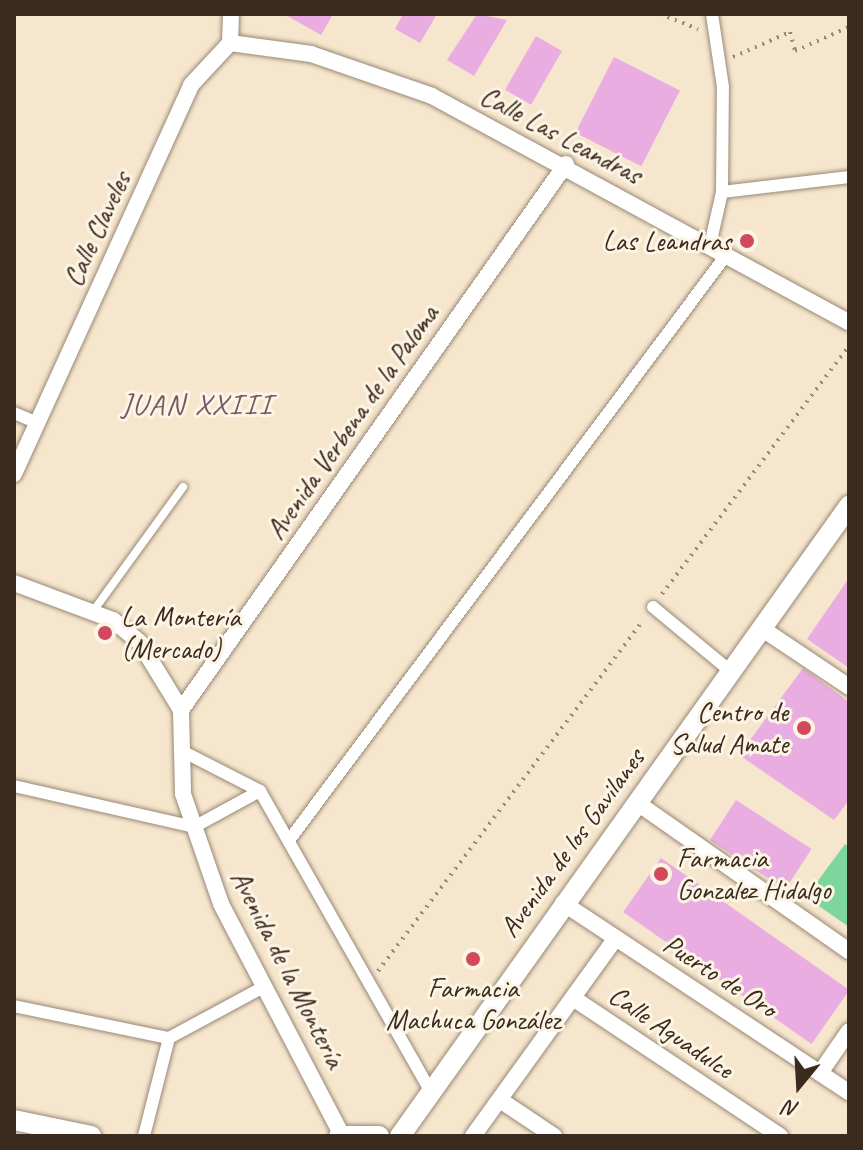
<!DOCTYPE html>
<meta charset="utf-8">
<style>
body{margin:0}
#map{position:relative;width:863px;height:1150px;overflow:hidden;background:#f6e6cd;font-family:Caveat,sans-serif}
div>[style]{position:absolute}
.green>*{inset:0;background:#7cd69d}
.building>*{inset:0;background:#e9ade2;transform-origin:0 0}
.path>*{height:4px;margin-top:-2px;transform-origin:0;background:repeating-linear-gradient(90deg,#988876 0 2px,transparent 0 8px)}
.roads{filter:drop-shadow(0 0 2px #988876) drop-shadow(0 0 2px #988876)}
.service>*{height:8px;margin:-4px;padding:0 4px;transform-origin:4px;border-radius:4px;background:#fff}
.pedestrian>*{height:12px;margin:-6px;padding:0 6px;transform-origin:6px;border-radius:6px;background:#fff}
.minor>*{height:16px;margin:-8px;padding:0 8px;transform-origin:8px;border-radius:8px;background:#fff}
.tertiary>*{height:20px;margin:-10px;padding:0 10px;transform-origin:10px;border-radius:10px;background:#fff}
.dots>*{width:22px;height:22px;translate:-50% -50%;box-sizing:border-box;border:4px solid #fcf5e5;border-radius:50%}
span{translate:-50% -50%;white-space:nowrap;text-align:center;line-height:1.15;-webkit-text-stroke:6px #fcf5e5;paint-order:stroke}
.street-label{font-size:28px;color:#3b2a1e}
.poi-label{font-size:28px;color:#3b2a1e}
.right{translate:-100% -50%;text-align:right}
.left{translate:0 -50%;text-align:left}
.neighbourhood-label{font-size:30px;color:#785863;letter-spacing:2px}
.frame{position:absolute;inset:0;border:16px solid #3b2a1e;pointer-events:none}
.north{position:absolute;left:759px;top:1046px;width:80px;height:80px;-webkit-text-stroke:6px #fcf5e5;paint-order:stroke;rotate:198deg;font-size:22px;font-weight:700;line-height:32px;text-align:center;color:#3b2a1e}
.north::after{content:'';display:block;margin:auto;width:28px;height:36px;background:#3b2a1e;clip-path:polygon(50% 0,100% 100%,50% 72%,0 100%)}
</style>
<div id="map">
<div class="green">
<i style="clip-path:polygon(845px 844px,849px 847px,849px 927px,806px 897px)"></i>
</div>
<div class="building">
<i style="clip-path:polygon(284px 14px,333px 14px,321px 35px)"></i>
<i style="clip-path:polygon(403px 14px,437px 14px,420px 43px,395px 29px)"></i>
<i style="clip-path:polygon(477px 14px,507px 20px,474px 76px,447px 60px)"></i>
<i style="left:536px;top:36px;width:30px;height:62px;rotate:30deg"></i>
<i style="left:614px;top:57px;width:74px;height:85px;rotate:27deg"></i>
<i style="clip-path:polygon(849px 578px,849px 668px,807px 639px)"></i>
<i style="clip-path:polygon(803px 668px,849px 702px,849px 800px,834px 820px,739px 755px)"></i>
<i style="left:736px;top:800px;width:90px;height:48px;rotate:33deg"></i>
<i style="left:661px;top:858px;width:230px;height:66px;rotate:35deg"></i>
</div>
<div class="path">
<i style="left:660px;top:14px;width:41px;rotate:21.5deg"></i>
<i style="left:733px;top:57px;width:62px;rotate:-23.7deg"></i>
<i style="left:790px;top:32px;width:20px;rotate:75deg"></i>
<i style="left:795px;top:51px;width:59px;rotate:-24deg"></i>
<i style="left:662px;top:594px;width:311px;rotate:-53deg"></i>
<i style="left:378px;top:971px;width:440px;rotate:-52.9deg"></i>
</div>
<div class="roads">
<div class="service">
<i style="left:94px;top:610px;width:152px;rotate:-54.1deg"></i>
</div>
<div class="pedestrian">
<i style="left:722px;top:192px;width:128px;rotate:-6.7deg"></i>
<i style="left:710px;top:245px;width:54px;rotate:-77.2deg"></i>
<i style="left:722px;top:192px;width:105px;rotate:-89.5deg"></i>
<i style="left:723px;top:87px;width:74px;rotate:-98.6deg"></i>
<i style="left:14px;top:413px;width:25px;rotate:23deg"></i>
<i style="left:653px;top:607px;width:99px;rotate:39.7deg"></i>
<i style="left:182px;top:751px;width:88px;rotate:27.1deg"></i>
<i style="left:260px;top:791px;width:344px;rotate:60.4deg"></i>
<i style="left:14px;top:786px;width:185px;rotate:12.8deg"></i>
<i style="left:194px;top:827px;width:75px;rotate:-28.6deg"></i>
<i style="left:290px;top:839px;width:730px;rotate:-53.24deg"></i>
<i style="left:14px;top:1006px;width:158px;rotate:11.7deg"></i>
<i style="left:144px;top:1136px;width:101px;rotate:-75.7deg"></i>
<i style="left:169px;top:1038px;width:109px;rotate:-28.4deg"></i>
</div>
<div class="minor">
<i style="left:230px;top:43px;width:82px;rotate:7.7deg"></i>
<i style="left:311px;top:54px;width:128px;rotate:19.1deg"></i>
<i style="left:432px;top:96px;width:474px;rotate:28.5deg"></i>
<i style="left:14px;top:474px;width:427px;rotate:-65.5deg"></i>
<i style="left:191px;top:85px;width:57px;rotate:-47.1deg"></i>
<i style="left:230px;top:43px;width:29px;rotate:-88deg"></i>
<i style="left:14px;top:583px;width:106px;rotate:20.5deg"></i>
<i style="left:113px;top:620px;width:35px;rotate:40deg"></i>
<i style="left:140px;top:643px;width:79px;rotate:58.5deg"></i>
<i style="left:181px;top:710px;width:84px;rotate:88.6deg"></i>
<i style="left:183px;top:794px;width:116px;rotate:70.9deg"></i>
<i style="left:221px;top:904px;width:261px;rotate:62.4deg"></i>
<i style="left:761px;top:628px;width:106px;rotate:33.8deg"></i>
<i style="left:181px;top:710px;width:668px;rotate:-54.81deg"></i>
<i style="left:636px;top:802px;width:260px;rotate:35deg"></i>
<i style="left:563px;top:903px;width:343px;rotate:33.5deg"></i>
<i style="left:573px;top:998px;width:249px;rotate:33.7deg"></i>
<i style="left:820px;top:1073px;width:51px;rotate:-55.4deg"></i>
<i style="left:500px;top:1100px;width:65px;rotate:33.7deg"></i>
<i style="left:473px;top:1136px;width:244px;rotate:-54.2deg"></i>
</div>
<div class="tertiary">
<i style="left:14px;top:1120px;width:79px;rotate:11.7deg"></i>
<i style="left:339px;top:1136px;width:40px"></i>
<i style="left:400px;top:1136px;width:774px;rotate:-54.52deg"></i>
</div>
</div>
<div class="dots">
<i style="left:747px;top:241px;background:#d1495b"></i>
<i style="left:105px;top:633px;background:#d1495b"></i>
<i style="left:804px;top:728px;background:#d1495b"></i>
<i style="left:661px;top:874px;background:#d1495b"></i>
<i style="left:473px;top:959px;background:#d1495b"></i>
</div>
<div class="street-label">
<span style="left:561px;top:135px;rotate:28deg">Calle Las Leandras</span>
<span style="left:97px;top:229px;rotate:-65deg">Calle Claveles</span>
<span style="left:352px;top:422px;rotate:-55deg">Avenida Verbena de la Paloma</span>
<span style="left:572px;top:843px;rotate:-54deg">Avenida de los Gavilanes</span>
<span style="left:288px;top:969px;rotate:63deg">Avenida de la Montería</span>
<span style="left:720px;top:976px;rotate:33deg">Puerto de Oro</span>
<span style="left:671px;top:1032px;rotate:34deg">Calle Aguadulce</span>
</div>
<div class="poi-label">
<span class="right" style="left:731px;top:241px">Las Leandras</span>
<span class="left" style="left:121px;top:633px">La Montería<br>(Mercado)</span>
<span class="right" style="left:788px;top:728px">Centro de<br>Salud Amate</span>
<span class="left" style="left:677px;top:874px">Farmacia<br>Gonzalez Hidalgo</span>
<span style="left:473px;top:1004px">Farmacia<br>Machuca González</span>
</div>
<div class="neighbourhood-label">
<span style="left:197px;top:404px">JUAN XXIII</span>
</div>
<div class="frame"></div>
<div class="north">N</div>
</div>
